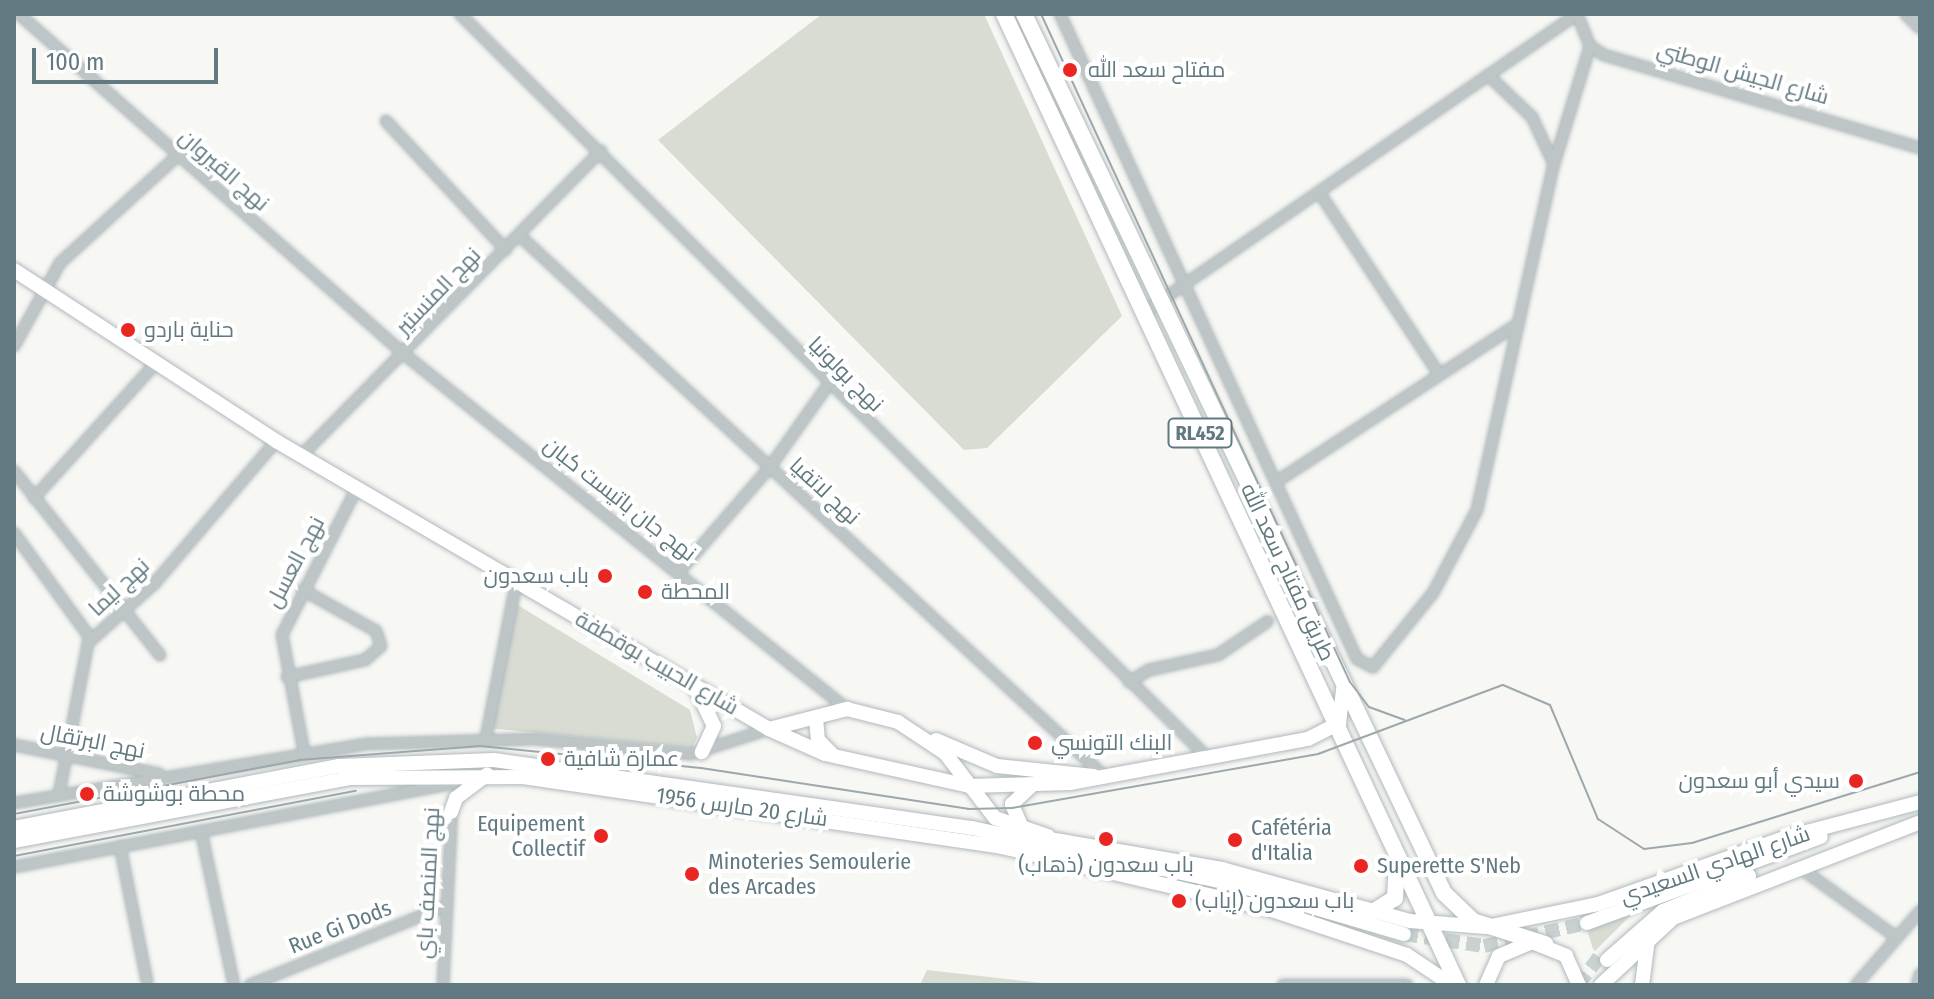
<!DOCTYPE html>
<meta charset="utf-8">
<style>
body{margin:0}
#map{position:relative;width:1934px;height:999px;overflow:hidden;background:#f7f7f4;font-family:"Fira Sans Condensed",Cairo,sans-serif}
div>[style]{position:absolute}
.green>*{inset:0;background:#d8dcd3}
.secondary-tunnel>*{height:14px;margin-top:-7px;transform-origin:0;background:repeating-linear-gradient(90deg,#cad1d1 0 14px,transparent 0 21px)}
.roads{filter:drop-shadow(0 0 2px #b0b9bc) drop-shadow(0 0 2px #b0b9bc)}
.minor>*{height:10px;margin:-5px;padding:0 5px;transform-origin:5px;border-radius:5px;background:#bec5c7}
.tertiary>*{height:12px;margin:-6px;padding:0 6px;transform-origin:6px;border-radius:6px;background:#bec5c7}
.secondary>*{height:14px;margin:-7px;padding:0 7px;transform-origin:7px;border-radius:7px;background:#fff}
.trunk>*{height:16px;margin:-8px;padding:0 8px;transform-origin:8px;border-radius:8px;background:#fff}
.tram>*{height:2px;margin:-1px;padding:0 1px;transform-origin:1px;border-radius:1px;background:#9da8ac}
.dots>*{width:22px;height:22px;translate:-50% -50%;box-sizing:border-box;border:4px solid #fff;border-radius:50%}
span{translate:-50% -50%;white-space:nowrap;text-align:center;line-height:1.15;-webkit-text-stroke:8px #fff;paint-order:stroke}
.shield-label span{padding:2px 6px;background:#fff;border:2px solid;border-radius:6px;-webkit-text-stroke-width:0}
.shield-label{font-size:20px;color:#617980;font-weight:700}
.poi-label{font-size:22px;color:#617980}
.left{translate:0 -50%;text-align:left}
.right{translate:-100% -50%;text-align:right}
.street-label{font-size:22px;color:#617980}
.frame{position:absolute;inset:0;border:16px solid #617980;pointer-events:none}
.scale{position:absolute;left:32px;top:48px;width:186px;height:36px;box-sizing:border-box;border:4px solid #617980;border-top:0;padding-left:10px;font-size:24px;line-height:28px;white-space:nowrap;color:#617980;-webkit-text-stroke:6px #fff;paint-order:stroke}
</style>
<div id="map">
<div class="green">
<i style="clip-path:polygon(822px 14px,984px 14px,1122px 316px,987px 448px,964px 450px,658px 140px)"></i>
<i style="clip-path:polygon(516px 604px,690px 710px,697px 738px,692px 748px,488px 728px)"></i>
<i style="clip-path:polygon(1632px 914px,1595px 951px,1593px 949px,1587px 930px)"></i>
<i style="clip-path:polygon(927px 970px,1059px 985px,920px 985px)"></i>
</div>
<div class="secondary-tunnel">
<i style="left:1404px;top:934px;width:81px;rotate:8.5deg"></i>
<i style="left:1484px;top:946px;width:106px;rotate:-12.6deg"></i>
<i style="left:1578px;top:985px;width:35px;rotate:-53deg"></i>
</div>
<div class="roads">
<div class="minor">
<i style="left:19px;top:14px;width:514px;rotate:41.45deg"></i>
<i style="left:404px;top:354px;width:568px;rotate:38.71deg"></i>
<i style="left:460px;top:14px;width:1055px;rotate:44.85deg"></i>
<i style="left:1060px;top:14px;width:710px;rotate:65.28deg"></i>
<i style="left:1357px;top:659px;width:18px;rotate:27deg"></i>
<i style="left:1373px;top:667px;width:95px;rotate:-51deg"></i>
<i style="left:1433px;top:593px;width:94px;rotate:-62.1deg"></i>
<i style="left:1477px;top:510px;width:354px;rotate:-77.5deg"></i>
<i style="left:1554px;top:164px;width:123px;rotate:-73deg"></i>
<i style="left:1577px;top:14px;width:35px;rotate:68deg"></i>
<i style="left:1590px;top:46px;width:17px;rotate:33deg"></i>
<i style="left:1604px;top:55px;width:329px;rotate:16.4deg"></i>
<i style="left:1488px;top:75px;width:61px;rotate:43.7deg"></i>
<i style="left:1532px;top:117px;width:50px;rotate:65deg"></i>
<i style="left:386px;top:121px;width:176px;rotate:47.1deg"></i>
<i style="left:1321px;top:195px;width:214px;rotate:56.6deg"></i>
<i style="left:520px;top:236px;width:794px;rotate:42.75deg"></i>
<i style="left:1143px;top:313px;width:527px;rotate:-34.56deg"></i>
<i style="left:14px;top:346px;width:95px;rotate:-61deg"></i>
<i style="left:60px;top:263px;width:159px;rotate:-42.4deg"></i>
<i style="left:301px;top:456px;width:428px;rotate:-45.5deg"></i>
<i style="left:14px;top:471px;width:235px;rotate:51.6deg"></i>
<i style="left:1276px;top:482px;width:290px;rotate:-33.2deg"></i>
<i style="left:34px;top:498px;width:181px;rotate:-47.9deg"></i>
<i style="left:14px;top:533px;width:131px;rotate:54deg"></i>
<i style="left:679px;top:572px;width:139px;rotate:-49.1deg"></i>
<i style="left:770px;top:467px;width:100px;rotate:-54.7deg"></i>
<i style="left:287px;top:677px;width:80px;rotate:-12.3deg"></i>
<i style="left:365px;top:660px;width:21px;rotate:-41deg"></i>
<i style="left:381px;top:646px;width:16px;rotate:-108deg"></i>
<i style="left:376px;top:631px;width:84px;rotate:-150.7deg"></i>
<i style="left:1129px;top:682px;width:23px;rotate:-31deg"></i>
<i style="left:1149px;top:670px;width:71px;rotate:-12.3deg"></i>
<i style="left:1218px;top:655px;width:60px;rotate:-34.2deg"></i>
<i style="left:486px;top:738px;width:158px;rotate:-79deg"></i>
<i style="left:14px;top:745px;width:148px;rotate:11.3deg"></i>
<i style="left:304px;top:752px;width:119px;rotate:-100.6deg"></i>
<i style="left:282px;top:635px;width:165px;rotate:-63deg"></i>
<i style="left:59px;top:794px;width:154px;rotate:-79.1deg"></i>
<i style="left:88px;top:643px;width:89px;rotate:-41.8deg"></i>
<i style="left:154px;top:584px;width:188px;rotate:-49.5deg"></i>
<i style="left:14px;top:803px;width:357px;rotate:-9.5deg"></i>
<i style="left:366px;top:744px;width:169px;rotate:-1.7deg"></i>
<i style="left:535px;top:739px;width:157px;rotate:5.5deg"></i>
<i style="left:691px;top:754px;width:82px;rotate:-17.8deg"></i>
<i style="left:201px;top:831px;width:157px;rotate:77.9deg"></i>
<i style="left:120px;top:846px;width:138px;rotate:78.7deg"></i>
<i style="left:14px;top:867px;width:447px;rotate:-10.8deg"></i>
<i style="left:1799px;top:867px;width:120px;rotate:35.8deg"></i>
<i style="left:250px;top:985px;width:211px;rotate:-22deg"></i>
<i style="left:443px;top:985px;width:178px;rotate:-87.1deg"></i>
<i style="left:1283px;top:985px;width:124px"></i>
<i style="left:1856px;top:985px;width:98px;rotate:-49.1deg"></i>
<i style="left:1917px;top:985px;width:11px;rotate:-75deg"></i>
</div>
<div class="tertiary">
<i style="left:1907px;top:14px;width:18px;rotate:45deg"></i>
</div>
<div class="secondary">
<i style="left:14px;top:270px;width:313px;rotate:33.1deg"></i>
<i style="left:276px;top:441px;width:571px;rotate:30.29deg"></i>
<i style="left:769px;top:729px;width:61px;rotate:24.1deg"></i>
<i style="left:825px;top:754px;width:148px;rotate:12.5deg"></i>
<i style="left:969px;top:786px;width:101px;rotate:-1.7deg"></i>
<i style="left:1070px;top:783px;width:242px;rotate:-10.5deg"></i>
<i style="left:1308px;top:739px;width:35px;rotate:-27deg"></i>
<i style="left:1339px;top:723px;width:35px;rotate:-83deg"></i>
<i style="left:695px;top:687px;width:43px;rotate:64deg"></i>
<i style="left:714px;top:726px;width:29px;rotate:115deg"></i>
<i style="left:816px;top:718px;width:22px;rotate:85deg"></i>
<i style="left:818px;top:740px;width:20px;rotate:45deg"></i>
<i style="left:769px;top:729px;width:81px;rotate:-14.4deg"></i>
<i style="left:847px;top:709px;width:53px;rotate:14.3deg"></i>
<i style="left:898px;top:722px;width:56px;rotate:33.4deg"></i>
<i style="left:945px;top:753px;width:82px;rotate:52.4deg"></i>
<i style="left:995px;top:818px;width:56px;rotate:18.8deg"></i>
<i style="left:936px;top:740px;width:66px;rotate:23.1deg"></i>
<i style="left:997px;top:766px;width:97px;rotate:5.9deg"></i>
<i style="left:451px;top:812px;width:15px;rotate:-70deg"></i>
<i style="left:456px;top:798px;width:39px;rotate:-37deg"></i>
<i style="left:14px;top:828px;width:331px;rotate:-10.8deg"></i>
<i style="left:339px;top:766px;width:155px;rotate:-2.2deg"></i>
<i style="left:494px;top:760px;width:483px;rotate:8.1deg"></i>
<i style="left:972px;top:828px;width:271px;rotate:12.1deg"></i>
<i style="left:1237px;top:885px;width:174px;rotate:16.4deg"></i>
<i style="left:1022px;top:828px;width:26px;rotate:-113deg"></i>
<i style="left:1012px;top:804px;width:25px;rotate:-43deg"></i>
<i style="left:1039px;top:837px;width:186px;rotate:9.9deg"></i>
<i style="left:1222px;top:869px;width:195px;rotate:15.5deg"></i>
<i style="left:1410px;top:921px;width:76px;rotate:4.5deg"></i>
<i style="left:1486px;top:927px;width:114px;rotate:-11.6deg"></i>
<i style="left:1598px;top:904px;width:197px;rotate:-19.5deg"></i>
<i style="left:1784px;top:838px;width:141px;rotate:-14.8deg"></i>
<i style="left:14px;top:841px;width:344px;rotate:-10.6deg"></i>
<i style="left:352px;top:778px;width:171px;rotate:-0.3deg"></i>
<i style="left:523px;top:777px;width:484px;rotate:8.3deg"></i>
<i style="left:1002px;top:847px;width:277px;rotate:13.1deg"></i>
<i style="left:1272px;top:910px;width:142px;rotate:18.4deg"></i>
<i style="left:1407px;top:955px;width:54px;rotate:33.7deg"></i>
<i style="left:1587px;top:923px;width:249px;rotate:-20.2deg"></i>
<i style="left:1607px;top:960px;width:74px;rotate:-41.2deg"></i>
<i style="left:1663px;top:911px;width:93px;rotate:-22.1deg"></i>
<i style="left:1486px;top:985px;width:32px;rotate:-66deg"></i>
<i style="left:1499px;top:956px;width:36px;rotate:-23deg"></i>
<i style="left:1532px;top:942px;width:37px;rotate:22deg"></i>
<i style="left:1566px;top:956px;width:32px;rotate:66deg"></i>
<i style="left:1601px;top:985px;width:98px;rotate:-42.9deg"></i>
<i style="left:1673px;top:918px;width:265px;rotate:-21.2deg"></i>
<i style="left:1642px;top:985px;width:46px;rotate:-82.6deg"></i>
</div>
<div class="trunk">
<i style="left:1004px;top:14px;width:1072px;rotate:64.94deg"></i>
<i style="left:1024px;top:14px;width:974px;rotate:64.46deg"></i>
<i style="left:1444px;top:893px;width:40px;rotate:44deg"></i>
<i style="left:1473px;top:921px;width:76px;rotate:17.7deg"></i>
<i style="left:1371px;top:913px;width:28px;rotate:-32deg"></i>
<i style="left:1395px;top:898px;width:36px;rotate:-87deg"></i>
</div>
</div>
<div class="tram">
<i style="left:1041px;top:14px;width:736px;rotate:65.18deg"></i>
<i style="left:1350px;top:682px;width:31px;rotate:53deg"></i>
<i style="left:1369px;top:707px;width:38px;rotate:20deg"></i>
<i style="left:14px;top:814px;width:290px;rotate:-10.7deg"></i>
<i style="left:299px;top:760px;width:182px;rotate:-4.4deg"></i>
<i style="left:480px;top:746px;width:222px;rotate:5.7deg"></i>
<i style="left:701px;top:768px;width:270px;rotate:8.7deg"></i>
<i style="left:968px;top:809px;width:44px;rotate:-1.3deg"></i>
<i style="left:1012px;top:808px;width:311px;rotate:-10deg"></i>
<i style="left:1318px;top:754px;width:197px;rotate:-20.5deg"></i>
<i style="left:1503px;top:685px;width:51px;rotate:23.1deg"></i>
<i style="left:1550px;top:705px;width:124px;rotate:67.2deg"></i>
<i style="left:1598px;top:819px;width:55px;rotate:33.1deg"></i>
<i style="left:1644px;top:849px;width:48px;rotate:-7.1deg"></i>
<i style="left:1692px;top:843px;width:239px;rotate:-17.3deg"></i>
<i style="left:14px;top:856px;width:348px;rotate:-10.8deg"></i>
</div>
<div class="dots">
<i style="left:1070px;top:70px;background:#e92622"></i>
<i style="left:128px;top:330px;background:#e92622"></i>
<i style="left:605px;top:576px;background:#e92622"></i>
<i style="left:645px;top:592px;background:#e92622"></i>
<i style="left:1035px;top:743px;background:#e92622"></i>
<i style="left:548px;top:759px;background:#e92622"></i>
<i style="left:1856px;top:781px;background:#e92622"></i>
<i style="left:87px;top:794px;background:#e92622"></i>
<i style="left:601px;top:836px;background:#e92622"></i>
<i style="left:1106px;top:839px;background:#e92622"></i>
<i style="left:1235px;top:840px;background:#e92622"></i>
<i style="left:1361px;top:866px;background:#e92622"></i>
<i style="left:692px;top:874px;background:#e92622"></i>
<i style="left:1179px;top:901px;background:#e92622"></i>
</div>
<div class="shield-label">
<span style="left:1200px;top:433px">RL452</span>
</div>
<div class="poi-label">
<span class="left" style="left:1088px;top:70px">مفتاح سعد الله</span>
<span class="left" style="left:144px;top:330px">حناية باردو</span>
<span class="right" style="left:589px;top:576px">باب سعدون</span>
<span class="left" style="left:661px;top:592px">المحطة</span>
<span class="left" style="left:1051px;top:743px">البنك التونسي</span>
<span class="left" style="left:564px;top:759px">عمارة شافية</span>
<span class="right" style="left:1840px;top:781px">سيدي أبو سعدون</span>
<span class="left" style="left:103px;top:794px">محطة بوشوشة</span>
<span class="right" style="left:585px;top:836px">Equipement<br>Collectif</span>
<span class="left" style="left:1251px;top:840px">Cafétéria<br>d'Italia</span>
<span class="left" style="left:708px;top:874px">Minoteries Semoulerie<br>des Arcades</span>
<span style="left:1106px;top:865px">باب سعدون (ذهاب)</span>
<span class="left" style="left:1377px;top:866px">Superette S'Neb</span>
<span class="left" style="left:1195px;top:901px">باب سعدون (إياب)</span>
</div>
<div class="street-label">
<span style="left:1743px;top:73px;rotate:16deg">شارع الجيش الوطني</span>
<span style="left:224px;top:170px;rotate:41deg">نهج القيروان</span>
<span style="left:438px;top:291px;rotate:-46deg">نهج المنستير</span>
<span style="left:846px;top:374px;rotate:45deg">نهج بولونيا</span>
<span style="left:825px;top:491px;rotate:43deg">نهج لاتفيا</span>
<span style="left:620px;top:499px;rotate:38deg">نهج جان باتيست كبان</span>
<span style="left:295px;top:562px;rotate:-62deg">نهج العسل</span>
<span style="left:1288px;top:572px;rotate:65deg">طريق مفتاح سعد الله</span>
<span style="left:119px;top:587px;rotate:-43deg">نهج ليما</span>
<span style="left:657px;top:663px;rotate:30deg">شارع الحبيب بوقطفة</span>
<span style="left:93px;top:741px;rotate:11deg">نهج البرتقال</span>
<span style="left:742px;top:807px;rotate:8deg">شارع 20 مارس 1956</span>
<span style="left:1715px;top:865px;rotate:-19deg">شارع الهادي السعيدي</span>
<span style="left:428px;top:883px;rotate:-87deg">نهج المنصف باي</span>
<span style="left:340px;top:927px;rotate:-22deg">Rue Gi Dods</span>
</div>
<div class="frame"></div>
<div class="scale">100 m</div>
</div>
